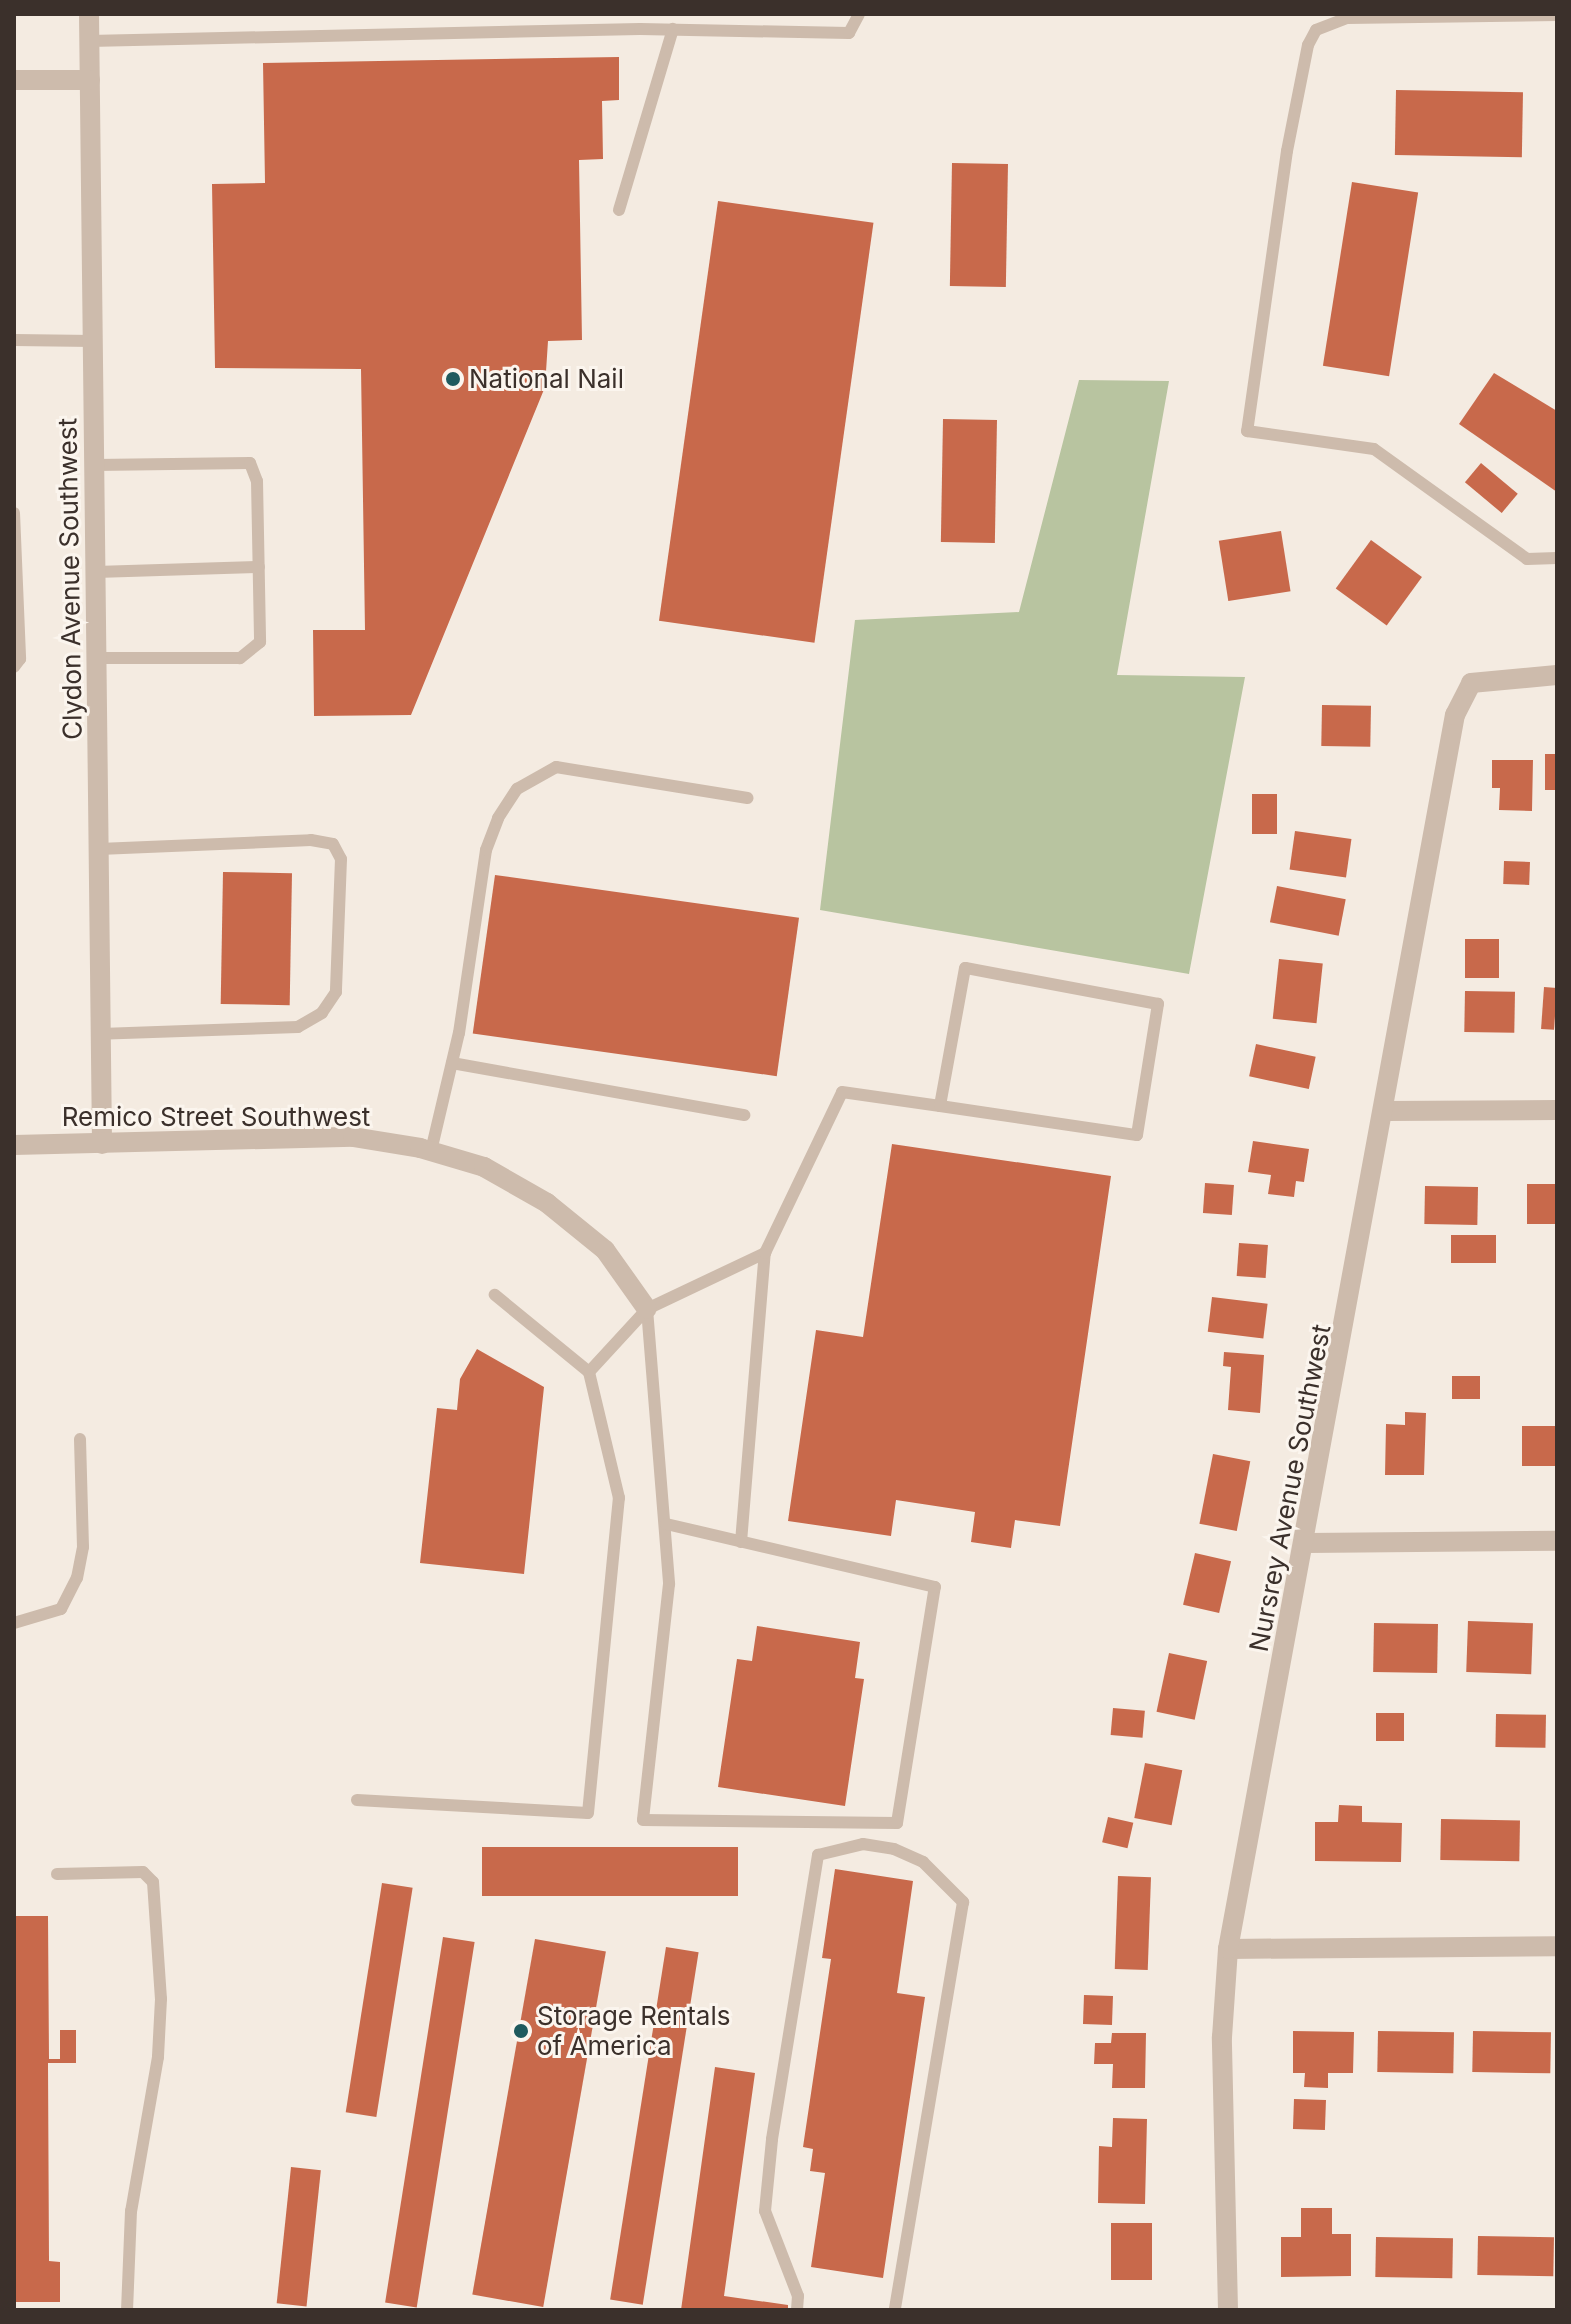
<!DOCTYPE html>
<style>
body{margin:0}
#map{position:relative;width:1571px;height:2324px;overflow:hidden;background:#f4ebe1;font-family:Inter,sans-serif}
div>[style]{position:absolute}
.green>*{inset:0;background:#b8c4a0}
.building>*{inset:0;background:#c8694b;transform-origin:0 0}
.service>*{height:12px;margin:-6px;padding:0 6px;transform-origin:6px;border-radius:6px;background:#cdbbac}
.minor>*{height:20px;margin:-10px;padding:0 10px;transform-origin:10px;border-radius:10px;background:#cdbbac}
.dots>*{width:22px;height:22px;translate:-50% -50%;box-sizing:border-box;border:4px solid #fbf5ee;border-radius:50%}
span{translate:-50% -50%;white-space:nowrap;text-align:center;line-height:1.15;-webkit-text-stroke:6px #fbf5ee;paint-order:stroke}
.poi-label{font-size:26px;color:#3b302b}
.left{translate:0 -50%;text-align:left}
.street-label{font-size:26px;color:#3b302b}
.frame{position:absolute;inset:0;border:16px solid #3b302b;pointer-events:none}
</style>
<div id="map">
<div class="green">
<i style="clip-path:polygon(1079px 380px,1169px 381px,1117px 675px,1245px 677px,1189px 974px,820px 910px,855px 620px,1019px 612px)"></i>
</div>
<div class="building">
<i style="clip-path:polygon(619px 57px,619px 100px,602px 101px,603px 159px,579px 160px,582px 340px,548px 341px,545px 387px,411px 715px,314px 716px,313px 630px,365px 630px,361px 369px,215px 368px,212px 184px,265px 183px,263px 63px)"></i>
<i style="left:1396px;top:90px;width:127px;height:65px;rotate:1deg"></i>
<i style="left:952px;top:163px;width:56px;height:123px;rotate:1deg"></i>
<i style="left:1352px;top:182px;width:67px;height:186px;rotate:9deg"></i>
<i style="left:718px;top:201px;width:157px;height:424px;rotate:8deg"></i>
<i style="clip-path:polygon(1494px 373px,1557px 411px,1557px 492px,1459px 424px)"></i>
<i style="left:943px;top:419px;width:54px;height:123px;rotate:1deg"></i>
<i style="left:1481px;top:463px;width:48px;height:25px;rotate:40deg"></i>
<i style="left:1281px;top:531px;width:61px;height:63px;rotate:81deg"></i>
<i style="left:1371px;top:540px;width:63px;height:60px;rotate:36deg"></i>
<i style="left:1322px;top:705px;width:49px;height:41px;rotate:1deg"></i>
<i style="left:1545px;top:754px;width:12px;height:36px"></i>
<i style="clip-path:polygon(1492px 760px,1533px 760px,1532px 811px,1499px 810px,1500px 788px,1492px 788px)"></i>
<i style="left:1252px;top:794px;width:25px;height:40px"></i>
<i style="left:1295px;top:831px;width:57px;height:39px;rotate:8deg"></i>
<i style="left:1504px;top:861px;width:26px;height:23px;rotate:2deg"></i>
<i style="left:223px;top:872px;width:69px;height:132px;rotate:1deg"></i>
<i style="left:495px;top:875px;width:307px;height:160px;rotate:8deg"></i>
<i style="left:1277px;top:886px;width:70px;height:37px;rotate:11deg"></i>
<i style="left:1465px;top:939px;width:34px;height:39px"></i>
<i style="left:1279px;top:959px;width:44px;height:60px;rotate:6deg"></i>
<i style="left:1544px;top:987px;width:13px;height:42px;rotate:4deg"></i>
<i style="left:1465px;top:991px;width:50px;height:41px;rotate:1deg"></i>
<i style="left:1256px;top:1044px;width:61px;height:33px;rotate:12deg"></i>
<i style="clip-path:polygon(1253px 1141px,1309px 1149px,1304px 1182px,1296px 1181px,1294px 1197px,1268px 1194px,1271px 1175px,1248px 1172px)"></i>
<i style="clip-path:polygon(892px 1144px,1111px 1176px,1060px 1526px,1015px 1520px,1011px 1548px,971px 1542px,975px 1512px,896px 1500px,891px 1536px,788px 1521px,816px 1330px,863px 1337px)"></i>
<i style="left:1205px;top:1183px;width:29px;height:30px;rotate:4deg"></i>
<i style="left:1527px;top:1184px;width:30px;height:40px"></i>
<i style="left:1425px;top:1186px;width:53px;height:38px;rotate:1deg"></i>
<i style="left:1451px;top:1235px;width:45px;height:28px"></i>
<i style="left:1239px;top:1243px;width:29px;height:33px;rotate:4deg"></i>
<i style="left:1212px;top:1297px;width:56px;height:35px;rotate:7deg"></i>
<i style="clip-path:polygon(477px 1349px,544px 1387px,524px 1574px,420px 1563px,437px 1408px,457px 1410px,460px 1379px)"></i>
<i style="clip-path:polygon(1224px 1352px,1264px 1355px,1260px 1413px,1228px 1410px,1231px 1367px,1223px 1366px)"></i>
<i style="left:1452px;top:1376px;width:28px;height:23px"></i>
<i style="clip-path:polygon(1405px 1412px,1426px 1413px,1424px 1475px,1385px 1475px,1386px 1424px,1405px 1425px)"></i>
<i style="left:1522px;top:1426px;width:35px;height:40px"></i>
<i style="left:1213px;top:1454px;width:38px;height:71px;rotate:11deg"></i>
<i style="left:1195px;top:1553px;width:37px;height:53px;rotate:13deg"></i>
<i style="left:1468px;top:1621px;width:65px;height:51px;rotate:2deg"></i>
<i style="left:1374px;top:1623px;width:64px;height:49px;rotate:1deg"></i>
<i style="clip-path:polygon(757px 1626px,860px 1642px,855px 1678px,864px 1679px,845px 1806px,718px 1787px,737px 1659px,752px 1661px)"></i>
<i style="left:1169px;top:1653px;width:39px;height:60px;rotate:12deg"></i>
<i style="left:1113px;top:1708px;width:32px;height:27px;rotate:5deg"></i>
<i style="left:1376px;top:1713px;width:28px;height:28px"></i>
<i style="left:1496px;top:1714px;width:50px;height:33px;rotate:1deg"></i>
<i style="left:1145px;top:1763px;width:38px;height:56px;rotate:11deg"></i>
<i style="clip-path:polygon(1339px 1805px,1362px 1806px,1362px 1822px,1402px 1823px,1401px 1862px,1315px 1861px,1315px 1822px,1338px 1822px)"></i>
<i style="left:1108px;top:1817px;width:26px;height:26px;rotate:13deg"></i>
<i style="left:1441px;top:1819px;width:79px;height:41px;rotate:1deg"></i>
<i style="left:482px;top:1847px;width:256px;height:49px"></i>
<i style="clip-path:polygon(835px 1869px,913px 1881px,897px 1993px,925px 1997px,883px 2278px,811px 2267px,825px 2173px,810px 2171px,813px 2149px,803px 2147px,831px 1959px,822px 1958px)"></i>
<i style="left:1118px;top:1876px;width:33px;height:93px;rotate:2deg"></i>
<i style="left:382px;top:1883px;width:31px;height:232px;rotate:9deg"></i>
<i style="clip-path:polygon(14px 1916px,48px 1916px,49px 2059px,60px 2059px,60px 2030px,76px 2030px,76px 2063px,48px 2063px,49px 2261px,60px 2262px,60px 2302px,14px 2302px)"></i>
<i style="left:443px;top:1937px;width:32px;height:370px;rotate:9deg"></i>
<i style="left:535px;top:1939px;width:72px;height:361px;rotate:10deg"></i>
<i style="left:666px;top:1947px;width:33px;height:357px;rotate:9deg"></i>
<i style="left:1084px;top:1995px;width:29px;height:29px;rotate:2deg"></i>
<i style="clip-path:polygon(1293px 2031px,1354px 2032px,1353px 2073px,1328px 2073px,1328px 2088px,1304px 2087px,1305px 2073px,1293px 2073px)"></i>
<i style="left:1378px;top:2031px;width:76px;height:41px;rotate:1deg"></i>
<i style="left:1473px;top:2031px;width:78px;height:41px;rotate:1deg"></i>
<i style="clip-path:polygon(1112px 2033px,1146px 2033px,1145px 2088px,1112px 2088px,1113px 2064px,1094px 2064px,1095px 2043px,1111px 2043px)"></i>
<i style="clip-path:polygon(715px 2067px,755px 2073px,724px 2296px,788px 2305px,788px 2310px,681px 2310px)"></i>
<i style="left:1294px;top:2099px;width:32px;height:30px;rotate:2deg"></i>
<i style="clip-path:polygon(1113px 2118px,1147px 2119px,1145px 2204px,1098px 2203px,1099px 2146px,1112px 2147px)"></i>
<i style="left:291px;top:2167px;width:30px;height:137px;rotate:6deg"></i>
<i style="clip-path:polygon(1301px 2208px,1332px 2208px,1332px 2234px,1351px 2234px,1351px 2276px,1281px 2277px,1281px 2237px,1301px 2237px)"></i>
<i style="left:1111px;top:2223px;width:41px;height:57px"></i>
<i style="left:1478px;top:2236px;width:76px;height:39px;rotate:1deg"></i>
<i style="left:1376px;top:2237px;width:77px;height:40px;rotate:1deg"></i>
</div>
<div class="service">
<i style="left:1557px;top:15px;width:210px;rotate:179.2deg"></i>
<i style="left:1347px;top:18px;width:33px;rotate:159deg"></i>
<i style="left:1316px;top:30px;width:17px;rotate:118deg"></i>
<i style="left:1308px;top:45px;width:108px;rotate:101.2deg"></i>
<i style="left:1287px;top:151px;width:283px;rotate:98.1deg"></i>
<i style="left:1247px;top:431px;width:128px;rotate:8.1deg"></i>
<i style="left:1374px;top:449px;width:188px;rotate:35.7deg"></i>
<i style="left:1527px;top:559px;width:30px;rotate:-2deg"></i>
<i style="left:89px;top:41px;width:551px;rotate:-1.25deg"></i>
<i style="left:640px;top:29px;width:209px;rotate:1.1deg"></i>
<i style="left:849px;top:33px;width:21px;rotate:-62deg"></i>
<i style="left:619px;top:210px;width:189px;rotate:-73.4deg"></i>
<i style="left:14px;top:340px;width:79px;rotate:0.7deg"></i>
<i style="left:95px;top:465px;width:155px;rotate:-0.7deg"></i>
<i style="left:250px;top:463px;width:19px;rotate:69deg"></i>
<i style="left:257px;top:481px;width:161px;rotate:88.9deg"></i>
<i style="left:260px;top:642px;width:26px;rotate:141deg"></i>
<i style="left:240px;top:658px;width:143px;rotate:180deg"></i>
<i style="left:14px;top:513px;width:146px;rotate:87.6deg"></i>
<i style="left:20px;top:659px;width:10px;rotate:127deg"></i>
<i style="left:96px;top:572px;width:163px;rotate:-1.8deg"></i>
<i style="left:99px;top:849px;width:212px;rotate:-2.4deg"></i>
<i style="left:311px;top:840px;width:22px;rotate:10deg"></i>
<i style="left:333px;top:844px;width:17px;rotate:62deg"></i>
<i style="left:341px;top:859px;width:133px;rotate:92.2deg"></i>
<i style="left:336px;top:992px;width:25px;rotate:124deg"></i>
<i style="left:322px;top:1013px;width:28px;rotate:150deg"></i>
<i style="left:298px;top:1027px;width:197px;rotate:178deg"></i>
<i style="left:452px;top:1063px;width:297px;rotate:10.1deg"></i>
<i style="left:431px;top:1151px;width:121px;rotate:-76.7deg"></i>
<i style="left:459px;top:1033px;width:185px;rotate:-81.6deg"></i>
<i style="left:486px;top:850px;width:34px;rotate:-69deg"></i>
<i style="left:498px;top:818px;width:35px;rotate:-57deg"></i>
<i style="left:517px;top:789px;width:45px;rotate:-29.4deg"></i>
<i style="left:556px;top:767px;width:194px;rotate:9.2deg"></i>
<i style="left:647px;top:1309px;width:276px;rotate:85.4deg"></i>
<i style="left:669px;top:1584px;width:237px;rotate:96.3deg"></i>
<i style="left:643px;top:1820px;width:254px;rotate:0.7deg"></i>
<i style="left:897px;top:1823px;width:239px;rotate:-80.9deg"></i>
<i style="left:935px;top:1587px;width:276px;rotate:-166.8deg"></i>
<i style="left:589px;top:1372px;width:86px;rotate:-47.4deg"></i>
<i style="left:647px;top:1309px;width:131px;rotate:-25.4deg"></i>
<i style="left:741px;top:1542px;width:290px;rotate:-85.3deg"></i>
<i style="left:765px;top:1253px;width:178px;rotate:-64.4deg"></i>
<i style="left:842px;top:1092px;width:99px;rotate:8.1deg"></i>
<i style="left:940px;top:1106px;width:199px;rotate:8.4deg"></i>
<i style="left:1137px;top:1135px;width:133px;rotate:-80.9deg"></i>
<i style="left:1158px;top:1004px;width:196px;rotate:-169.4deg"></i>
<i style="left:965px;top:968px;width:140px;rotate:100.3deg"></i>
<i style="left:14px;top:1623px;width:49px;rotate:-16.6deg"></i>
<i style="left:61px;top:1609px;width:35px;rotate:-63deg"></i>
<i style="left:77px;top:1578px;width:32px;rotate:-79deg"></i>
<i style="left:83px;top:1547px;width:108px;rotate:-91.6deg"></i>
<i style="left:357px;top:1800px;width:231px;rotate:3.2deg"></i>
<i style="left:588px;top:1813px;width:317px;rotate:-84.4deg"></i>
<i style="left:619px;top:1498px;width:130px;rotate:-103.4deg"></i>
<i style="left:589px;top:1372px;width:122px;rotate:-140.7deg"></i>
<i style="left:57px;top:1874px;width:86px;rotate:-1.3deg"></i>
<i style="left:143px;top:1872px;width:14px;rotate:45deg"></i>
<i style="left:153px;top:1882px;width:117px;rotate:86.1deg"></i>
<i style="left:161px;top:1999px;width:58px;rotate:93deg"></i>
<i style="left:158px;top:2057px;width:156px;rotate:99.9deg"></i>
<i style="left:131px;top:2211px;width:99px;rotate:92.3deg"></i>
<i style="left:797px;top:2310px;width:14px;rotate:-86deg"></i>
<i style="left:798px;top:2296px;width:91px;rotate:-111.2deg"></i>
<i style="left:765px;top:2211px;width:72px;rotate:-84.4deg"></i>
<i style="left:772px;top:2139px;width:288px;rotate:-80.8deg"></i>
<i style="left:818px;top:1855px;width:46px;rotate:-13.7deg"></i>
<i style="left:863px;top:1844px;width:31px;rotate:9deg"></i>
<i style="left:894px;top:1849px;width:32px;rotate:24deg"></i>
<i style="left:923px;top:1862px;width:57px;rotate:45deg"></i>
<i style="left:963px;top:1902px;width:414px;rotate:99.5deg"></i>
</div>
<div class="minor">
<i style="left:89px;top:14px;width:1130px;rotate:89.34deg"></i>
<i style="left:14px;top:80px;width:76px"></i>
<i style="left:1386px;top:1111px;width:171px;rotate:-0.3deg"></i>
<i style="left:14px;top:1145px;width:339px;rotate:-1.4deg"></i>
<i style="left:353px;top:1137px;width:68px;rotate:9.3deg"></i>
<i style="left:420px;top:1148px;width:67px;rotate:16.5deg"></i>
<i style="left:484px;top:1167px;width:73px;rotate:29.7deg"></i>
<i style="left:547px;top:1203px;width:75px;rotate:39deg"></i>
<i style="left:605px;top:1250px;width:72px;rotate:54.6deg"></i>
<i style="left:1307px;top:1543px;width:250px;rotate:-0.5deg"></i>
<i style="left:1228px;top:1949px;width:329px;rotate:-0.5deg"></i>
<i style="left:1228px;top:2310px;width:273px;rotate:-91.3deg"></i>
<i style="left:1222px;top:2037px;width:88px;rotate:-86.1deg"></i>
<i style="left:1228px;top:1949px;width:1255px;rotate:-79.58deg"></i>
<i style="left:1455px;top:715px;width:36px;rotate:-63deg"></i>
<i style="left:1471px;top:683px;width:86px;rotate:-5.3deg"></i>
</div>
<div class="dots">
<i style="left:453px;top:379px;background:#1f5a5e"></i>
<i style="left:521px;top:2031px;background:#1f5a5e"></i>
</div>
<div class="poi-label">
<span class="left" style="left:469px;top:379px">National Nail</span>
<span class="left" style="left:537px;top:2031px">Storage Rentals<br>of America</span>
</div>
<div class="street-label">
<span style="left:70px;top:579px;rotate:-91deg">Clydon Avenue Southwest</span>
<span style="left:216px;top:1117px">Remico Street Southwest</span>
<span style="left:1290px;top:1488px;rotate:-79deg">Nursrey Avenue Southwest</span>
</div>
<div class="frame"></div>
</div>
